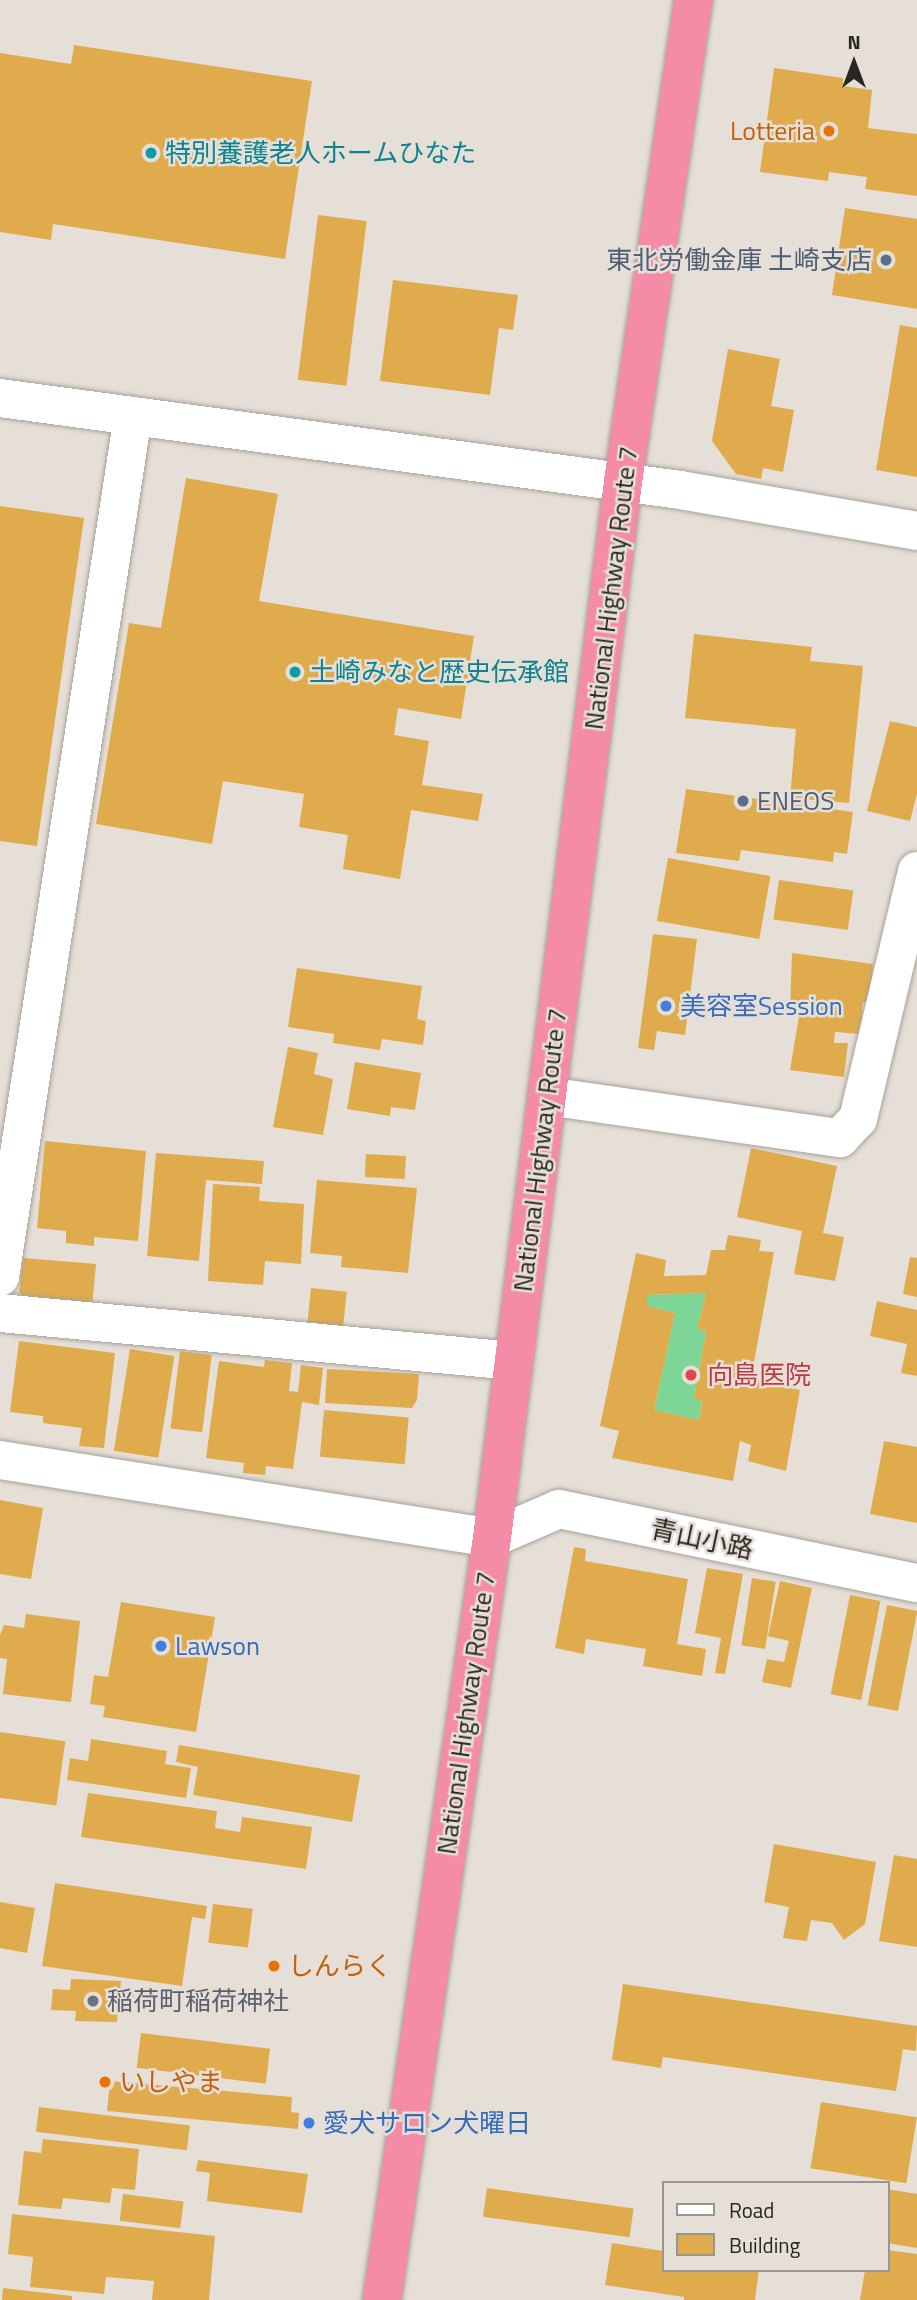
<!DOCTYPE html>
<meta charset="utf-8">
<style>
body{margin:0}
#map{position:relative;width:917px;height:2300px;overflow:hidden;background:#e5dfd7;font-family:"Titillium Web","Noto Sans JP",sans-serif}
div>[style]{position:absolute}
.green>*{inset:0;background:#7dd696}
.building>*{inset:0;background:#e0ab4c;transform-origin:0 0}
.roads{filter:drop-shadow(0 0 2px #a7a29a) drop-shadow(0 0 2px #a7a29a)}
.street>*{height:38px;margin:-19px;padding:0 19px;transform-origin:19px;border-radius:19px;background:#fff}
.highway>*{height:38px;margin:-19px;padding:0 19px;transform-origin:19px;border-radius:19px;background:#f48ca8}
.dots>*{width:19px;height:19px;translate:-50% -50%;box-sizing:border-box;border:4px solid #e5dfd7;border-radius:50%}
span{translate:-50% -50%;white-space:nowrap;text-align:center;line-height:1.15;-webkit-text-stroke:5px #e5dfd7;paint-order:stroke}
.food-label{font-size:26px;color:#c56008}
.right{translate:-100% -50%;text-align:right}
.left{translate:0 -50%;text-align:left}
.culture-label{font-size:26px;color:#0d838f}
.service-label{font-size:26px;color:#4e5e75}
.street-label{font-size:26px;color:#282623}
.shop-label{font-size:26px;color:#366cbe}
.health-label{font-size:26px;color:#be3a42}
.worship-label{font-size:26px;color:#5b616d}
.legend{position:absolute;left:662px;top:2181px;width:228px;height:91px;box-sizing:border-box;background:#e5dfd7;border:2px solid #99958f;margin:0;padding:9px 12px;list-style:none;font-size:21px;color:#282623}
.legend li{display:flex;align-items:center;gap:14px;height:35px}
.legend b{width:35px;border:2px solid #99958f}
.north{position:absolute;left:819px;top:28px;width:70px;height:70px;-webkit-text-stroke:5px #e5dfd7;paint-order:stroke;rotate:0deg;font-size:19px;font-weight:700;line-height:28px;text-align:center;color:#282623}
.north::after{content:'';display:block;margin:auto;width:24px;height:32px;background:#282623;clip-path:polygon(50% 0,100% 100%,50% 72%,0 100%)}
</style>
<div id="map">
<div class="green">
<i style="clip-path:polygon(706px 1293px,697px 1329px,706px 1331px,694px 1398px,702px 1401px,699px 1420px,654px 1410px,675px 1313px,647px 1306px,647px 1295px)"></i>
</div>
<div class="building">
<i style="clip-path:polygon(74px 45px,312px 81px,285px 259px,53px 224px,51px 240px,0 232px,0 53px,71px 64px)"></i>
<i style="clip-path:polygon(774px 68px,843px 78px,843px 86px,872px 90px,868px 128px,917px 134px,917px 196px,865px 189px,867px 177px,829px 172px,828px 181px,760px 172px)"></i>
<i style="clip-path:polygon(845px 208px,917px 219px,917px 309px,832px 295px)"></i>
<i style="left:318px;top:215px;width:49px;height:166px;rotate:7deg"></i>
<i style="clip-path:polygon(393px 280px,518px 295px,513px 330px,499px 328px,490px 395px,380px 381px)"></i>
<i style="clip-path:polygon(900px 325px,917px 328px,917px 477px,876px 470px)"></i>
<i style="clip-path:polygon(728px 349px,780px 359px,771px 406px,794px 410px,783px 472px,763px 468px,761px 479px,736px 474px,712px 441px)"></i>
<i style="clip-path:polygon(186px 478px,278px 494px,259px 601px,474px 636px,461px 719px,398px 708px,394px 735px,429px 741px,422px 785px,483px 794px,478px 821px,411px 810px,400px 879px,343px 869px,348px 835px,299px 827px,304px 794px,223px 781px,212px 844px,96px 824px,129px 623px,161px 628px)"></i>
<i style="clip-path:polygon(0 506px,84px 518px,37px 846px,0 841px)"></i>
<i style="clip-path:polygon(694px 634px,812px 647px,810px 661px,863px 666px,849px 803px,790px 798px,796px 729px,685px 718px)"></i>
<i style="clip-path:polygon(890px 721px,917px 727px,917px 794px,910px 821px,867px 811px)"></i>
<i style="clip-path:polygon(686px 789px,853px 812px,847px 854px,834px 852px,833px 862px,741px 850px,739px 861px,676px 853px)"></i>
<i style="left:668px;top:858px;width:104px;height:64px;rotate:10deg"></i>
<i style="left:779px;top:880px;width:75px;height:40px;rotate:8deg"></i>
<i style="clip-path:polygon(653px 934px,697px 939px,685px 1035px,657px 1031px,654px 1050px,638px 1048px)"></i>
<i style="clip-path:polygon(792px 953px,873px 964px,870px 1002px,863px 1002px,860px 1034px,835px 1032px,834px 1043px,848px 1043px,844px 1077px,790px 1070px,800px 1010px,790px 1010px)"></i>
<i style="clip-path:polygon(297px 968px,422px 986px,417px 1019px,426px 1021px,423px 1045px,382px 1039px,380px 1050px,333px 1043px,334px 1034px,288px 1027px)"></i>
<i style="clip-path:polygon(288px 1047px,318px 1053px,314px 1074px,333px 1079px,323px 1135px,273px 1127px)"></i>
<i style="clip-path:polygon(355px 1062px,421px 1073px,415px 1110px,391px 1107px,390px 1116px,347px 1109px)"></i>
<i style="clip-path:polygon(45px 1141px,146px 1151px,138px 1241px,94px 1237px,94px 1246px,66px 1243px,66px 1231px,37px 1228px)"></i>
<i style="clip-path:polygon(751px 1148px,837px 1166px,823px 1233px,844px 1237px,835px 1281px,794px 1274px,802px 1231px,737px 1217px)"></i>
<i style="clip-path:polygon(156px 1153px,264px 1161px,262px 1184px,206px 1180px,199px 1261px,147px 1256px)"></i>
<i style="left:366px;top:1154px;width:40px;height:23px;rotate:3deg"></i>
<i style="clip-path:polygon(317px 1180px,417px 1188px,408px 1273px,341px 1267px,342px 1256px,310px 1253px)"></i>
<i style="clip-path:polygon(213px 1184px,260px 1187px,259px 1201px,304px 1204px,301px 1264px,265px 1261px,263px 1285px,208px 1281px)"></i>
<i style="clip-path:polygon(evenodd,728px 1235px,761px 1240px,759px 1251px,774px 1252px,751px 1379px,800px 1390px,786px 1471px,748px 1461px,751px 1445px,740px 1441px,733px 1481px,612px 1458px,619px 1431px,600px 1426px,636px 1253px,666px 1260px,664px 1276px,706px 1275px,711px 1250px,725px 1250px,728px 1235px,706px 1293px,697px 1329px,706px 1331px,694px 1398px,702px 1401px,699px 1420px,654px 1410px,675px 1313px,647px 1306px,647px 1295px,706px 1293px)"></i>
<i style="clip-path:polygon(910px 1257px,917px 1258px,917px 1297px,903px 1294px)"></i>
<i style="clip-path:polygon(23px 1258px,96px 1264px,92px 1308px,33px 1303px,19px 1293px)"></i>
<i style="left:311px;top:1288px;width:36px;height:35px;rotate:6deg"></i>
<i style="clip-path:polygon(877px 1301px,917px 1310px,917px 1376px,901px 1373px,907px 1344px,870px 1336px)"></i>
<i style="clip-path:polygon(19px 1341px,115px 1353px,104px 1448px,79px 1446px,82px 1428px,43px 1423px,43px 1416px,10px 1412px)"></i>
<i style="left:130px;top:1349px;width:45px;height:103px;rotate:9deg"></i>
<i style="left:180px;top:1351px;width:32px;height:78px;rotate:7deg"></i>
<i style="clip-path:polygon(265px 1360px,292px 1363px,289px 1391px,298px 1392px,301px 1365px,323px 1368px,319px 1405px,302px 1402px,293px 1469px,266px 1466px,265px 1475px,243px 1473px,244px 1463px,206px 1458px,219px 1361px,264px 1367px)"></i>
<i style="clip-path:polygon(327px 1369px,419px 1374px,417px 1400px,412px 1408px,325px 1403px)"></i>
<i style="left:324px;top:1410px;width:85px;height:47px;rotate:5deg"></i>
<i style="clip-path:polygon(884px 1441px,917px 1447px,917px 1523px,870px 1514px)"></i>
<i style="clip-path:polygon(0 1500px,43px 1508px,31px 1579px,0 1574px)"></i>
<i style="clip-path:polygon(574px 1547px,586px 1549px,585px 1561px,688px 1579px,677px 1644px,706px 1649px,702px 1676px,643px 1666px,646px 1649px,586px 1639px,584px 1654px,555px 1648px)"></i>
<i style="clip-path:polygon(707px 1568px,743px 1574px,725px 1674px,715px 1673px,721px 1638px,695px 1633px)"></i>
<i style="left:752px;top:1578px;width:24px;height:68px;rotate:9deg"></i>
<i style="clip-path:polygon(780px 1581px,812px 1588px,791px 1688px,762px 1682px,767px 1659px,784px 1662px,789px 1641px,768px 1636px)"></i>
<i style="left:850px;top:1595px;width:31px;height:101px;rotate:11deg"></i>
<i style="clip-path:polygon(121px 1602px,215px 1617px,196px 1732px,103px 1717px,105px 1706px,90px 1704px,94px 1675px,108px 1677px)"></i>
<i style="left:887px;top:1605px;width:31px;height:102px;rotate:11deg"></i>
<i style="clip-path:polygon(26px 1614px,80px 1621px,71px 1702px,3px 1694px,7px 1659px,0 1658px,0 1635px,4px 1625px,24px 1628px)"></i>
<i style="left:0;top:1732px;width:66px;height:65px;rotate:8deg"></i>
<i style="clip-path:polygon(91px 1739px,167px 1751px,165px 1764px,191px 1768px,186px 1798px,67px 1780px,70px 1758px,88px 1761px)"></i>
<i style="clip-path:polygon(179px 1745px,360px 1775px,352px 1822px,193px 1795px,198px 1767px,176px 1762px)"></i>
<i style="clip-path:polygon(88px 1793px,217px 1811px,215px 1828px,240px 1832px,242px 1817px,312px 1827px,306px 1869px,81px 1837px)"></i>
<i style="clip-path:polygon(774px 1844px,876px 1862px,865px 1924px,844px 1940px,832px 1923px,811px 1920px,807px 1941px,783px 1938px,789px 1907px,764px 1902px)"></i>
<i style="clip-path:polygon(894px 1855px,917px 1859px,917px 1947px,879px 1941px)"></i>
<i style="clip-path:polygon(55px 1883px,207px 1906px,205px 1919px,192px 1917px,182px 1986px,42px 1966px)"></i>
<i style="clip-path:polygon(0 1902px,35px 1908px,27px 1953px,0 1948px)"></i>
<i style="left:213px;top:1904px;width:40px;height:39px;rotate:7deg"></i>
<i style="clip-path:polygon(71px 1979px,121px 1981px,120px 1992px,134px 1993px,133px 2011px,118px 2010px,117px 2022px,75px 2021px,76px 2011px,51px 2010px,53px 1989px,70px 1990px)"></i>
<i style="clip-path:polygon(623px 1984px,917px 2026px,916px 2051px,903px 2049px,896px 2091px,663px 2057px,661px 2068px,612px 2060px)"></i>
<i style="left:141px;top:2033px;width:130px;height:35px;rotate:7deg"></i>
<i style="clip-path:polygon(110px 2081px,292px 2097px,291px 2112px,299px 2113px,298px 2129px,107px 2111px)"></i>
<i style="left:821px;top:2102px;width:97px;height:67px;rotate:9deg"></i>
<i style="left:39px;top:2107px;width:152px;height:25px;rotate:7deg"></i>
<i style="clip-path:polygon(43px 2139px,139px 2149px,135px 2190px,112px 2188px,110px 2203px,63px 2198px,61px 2209px,18px 2205px,24px 2151px,41px 2153px)"></i>
<i style="clip-path:polygon(198px 2160px,308px 2174px,302px 2213px,207px 2201px,210px 2173px,196px 2171px)"></i>
<i style="left:487px;top:2188px;width:148px;height:29px;rotate:8deg"></i>
<i style="clip-path:polygon(887px 2189px,917px 2194px,917px 2248px,887px 2243px)"></i>
<i style="left:123px;top:2194px;width:61px;height:27px;rotate:7deg"></i>
<i style="clip-path:polygon(12px 2214px,215px 2236px,209px 2300px,152px 2300px,154px 2281px,106px 2277px,104px 2294px,30px 2287px,33px 2257px,8px 2254px)"></i>
<i style="clip-path:polygon(612px 2243px,663px 2251px,663px 2270px,759px 2270px,755px 2300px,684px 2300px,684px 2297px,605px 2285px)"></i>
<i style="clip-path:polygon(887px 2250px,917px 2254px,917px 2300px,860px 2300px,865px 2270px,887px 2270px)"></i>
<i style="clip-path:polygon(3px 2288px,72px 2296px,72px 2300px,2px 2300px)"></i>
</div>
<div class="roads">
<div class="street">
<i style="left:0;top:398px;width:686px;rotate:7.7deg"></i>
<i style="left:680px;top:490px;width:241px;rotate:9.8deg"></i>
<i style="left:547px;top:1096px;width:296px;rotate:8.2deg"></i>
<i style="left:840px;top:1138px;width:26px;rotate:-47deg"></i>
<i style="left:858px;top:1119px;width:255px;rotate:-76.6deg"></i>
<i style="left:0;top:1277px;width:871px;rotate:-81.22deg"></i>
<i style="left:0;top:1313px;width:516px;rotate:5.34deg"></i>
<i style="left:0;top:1460px;width:498px;rotate:9deg"></i>
<i style="left:492px;top:1538px;width:73px;rotate:-23.4deg"></i>
<i style="left:559px;top:1509px;width:366px;rotate:11.7deg"></i>
</div>
<div class="highway">
<i style="left:382px;top:2300px;width:770px;rotate:-81.79deg"></i>
<i style="left:492px;top:1538px;width:1064px;rotate:-82.93deg"></i>
<i style="left:623px;top:482px;width:487px;rotate:-81.7deg"></i>
</div>
</div>
<div class="dots">
<i style="left:829px;top:131px;background:#e8710a"></i>
<i style="left:151px;top:153px;background:#0f9aa8"></i>
<i style="left:886px;top:260px;background:#5c6f8a"></i>
<i style="left:295px;top:672px;background:#0f9aa8"></i>
<i style="left:743px;top:801px;background:#5c6f8a"></i>
<i style="left:666px;top:1006px;background:#3f7fe0"></i>
<i style="left:691px;top:1375px;background:#e0444e"></i>
<i style="left:161px;top:1646px;background:#3f7fe0"></i>
<i style="left:274px;top:1966px;background:#e8710a"></i>
<i style="left:93px;top:2001px;background:#6b7280"></i>
<i style="left:105px;top:2082px;background:#e8710a"></i>
<i style="left:309px;top:2123px;background:#3f7fe0"></i>
</div>
<div class="food-label">
<span class="right" style="left:815px;top:131px">Lotteria</span>
<span class="left" style="left:288px;top:1966px">しんらく</span>
<span class="left" style="left:119px;top:2082px">いしやま</span>
</div>
<div class="culture-label">
<span class="left" style="left:165px;top:153px">特別養護老人ホームひなた</span>
<span class="left" style="left:309px;top:672px">土崎みなと歴史伝承館</span>
</div>
<div class="service-label">
<span class="right" style="left:872px;top:260px">東北労働金庫 土崎支店</span>
<span class="left" style="left:757px;top:801px">ENEOS</span>
</div>
<div class="street-label">
<span style="left:611px;top:588px;rotate:-83deg">National Highway Route 7</span>
<span style="left:540px;top:1150px;rotate:-83deg">National Highway Route 7</span>
<span style="left:702px;top:1539px;rotate:12deg">青山小路</span>
<span style="left:466px;top:1713px;rotate:-82deg">National Highway Route 7</span>
</div>
<div class="shop-label">
<span class="left" style="left:680px;top:1006px">美容室Session</span>
<span class="left" style="left:175px;top:1646px">Lawson</span>
<span class="left" style="left:323px;top:2123px">愛犬サロン犬曜日</span>
</div>
<div class="health-label">
<span class="left" style="left:707px;top:1375px">向島医院</span>
</div>
<div class="worship-label">
<span class="left" style="left:107px;top:2001px">稲荷町稲荷神社</span>
</div>
<ul class="legend">
<li><b style="height:9px;background:#fff"></b>Road</li>
<li><b style="height:19px;background:#e0ab4c"></b>Building</li>
</ul>
<div class="north">N</div>
</div>
